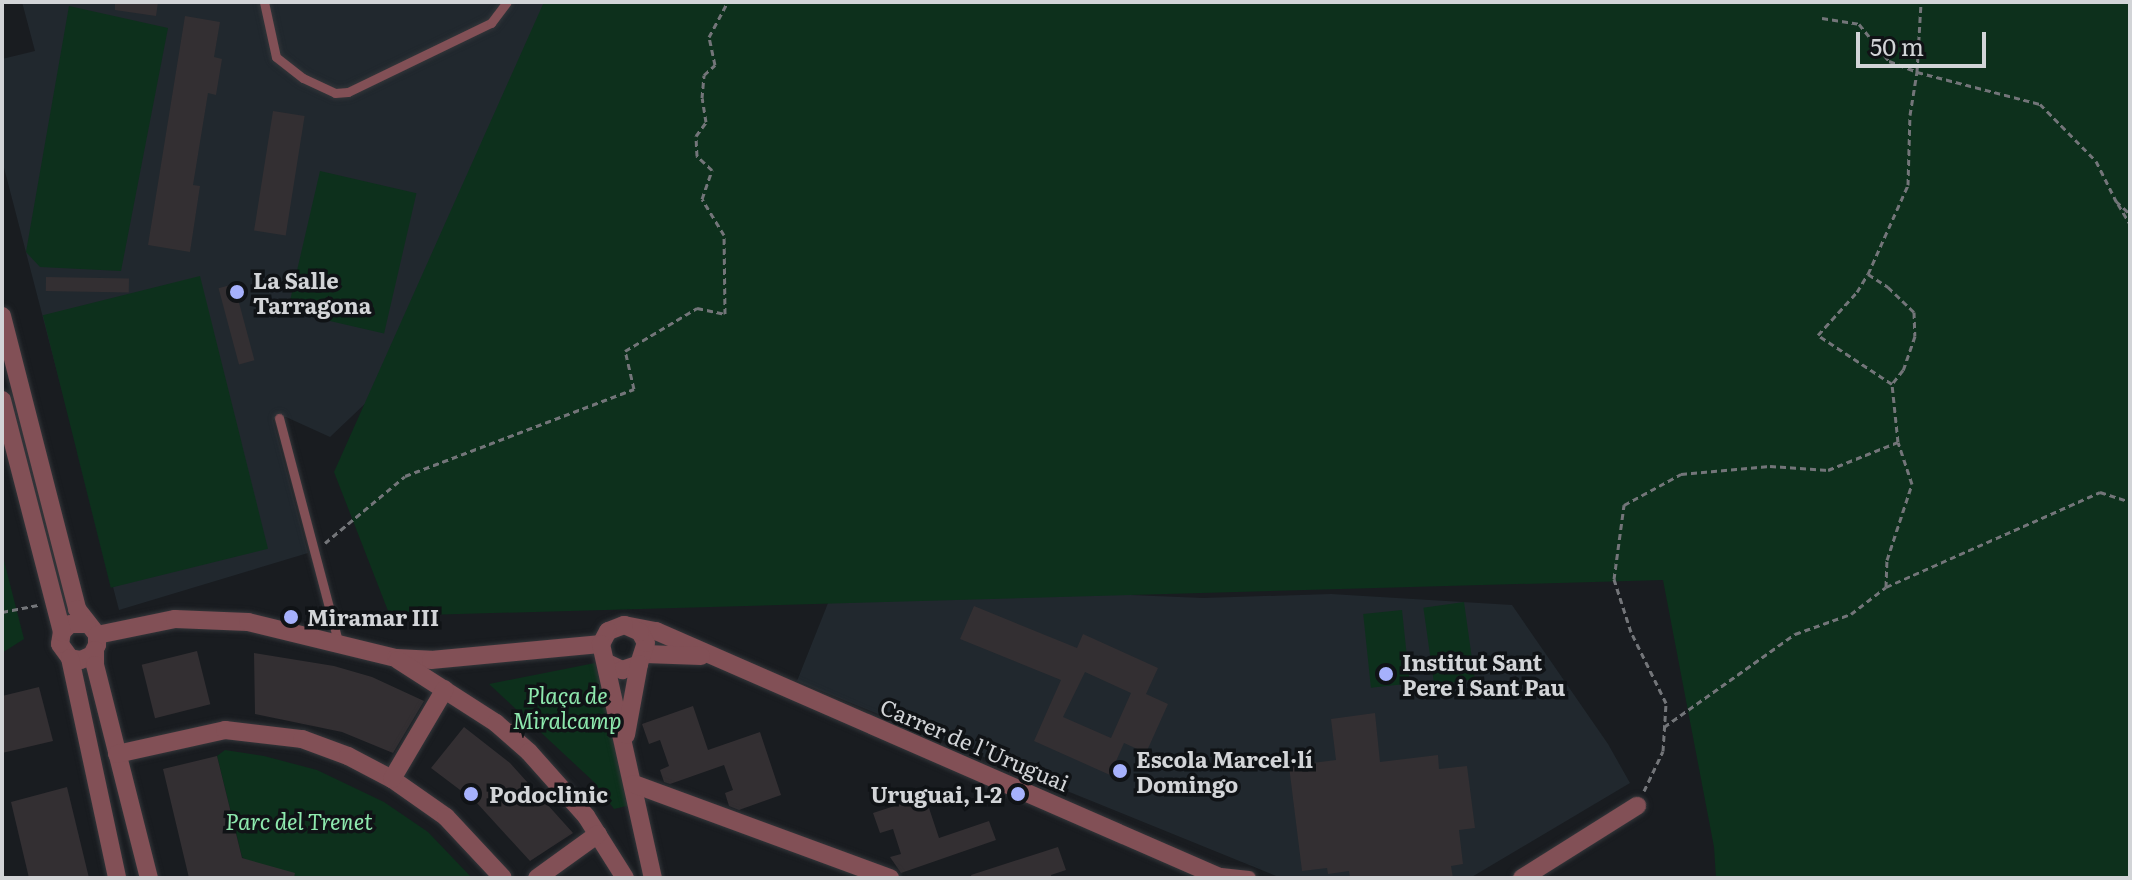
<!DOCTYPE html>
<meta charset="utf-8">
<style>
body{margin:0}
#map{position:relative;width:2132px;height:880px;overflow:hidden;background:#191c20;font-family:Literata,serif}
div>[style]{position:absolute}
.built>*{inset:0;background:#21282e}
.green>*{inset:0;background:#0d301c;transform-origin:0 0}
.building>*{inset:0;background:#332f32;transform-origin:0 0}
.path>*{height:3px;margin-top:-1.5px;transform-origin:0;background:repeating-linear-gradient(90deg,#737579 0 6px,transparent 0 10px)}
.roads{filter:drop-shadow(0 0 2px #33363a) drop-shadow(0 0 2px #33363a)}
.service>*{height:9px;margin:-4.5px;padding:0 4.5px;transform-origin:4.5px;border-radius:4.5px;background:#825056}
.pedestrian>*{height:14px;margin:-7px;padding:0 7px;transform-origin:7px;border-radius:7px;background:#825056}
.minor>*{height:18px;margin:-9px;padding:0 9px;transform-origin:9px;border-radius:9px;background:#825056}
.dots>*{width:22px;height:22px;translate:-50% -50%;box-sizing:border-box;border:4px solid #101316;border-radius:50%}
span{translate:-50% -50%;white-space:nowrap;text-align:center;line-height:1.15;-webkit-text-stroke:7px #101316;paint-order:stroke}
.poi-label{font-size:22px;color:#d2d4d7;font-weight:700}
.left{translate:0 -50%;text-align:left}
.right{translate:-100% -50%;text-align:right}
.park-label{font-size:22px;color:#8ee9ae;font-style:italic}
.street-label{font-size:22px;color:#d2d4d7}
.frame{position:absolute;inset:0;border:4px solid #d2d4d7;pointer-events:none}
.scale{position:absolute;left:1856px;top:32px;width:130px;height:36px;box-sizing:border-box;border:4px solid #d2d4d7;border-top:0;padding-left:10px;font-size:24px;line-height:28px;white-space:nowrap;color:#d2d4d7;-webkit-text-stroke:6px #101316;paint-order:stroke}
</style>
<div id="map">
<div class="built">
<i style="clip-path:polygon(22px 2px,663px 2px,389px 381px,330px 437px,286px 417px,273px 420px,308px 553px,119px 610px,2px 160px,2px 59px,35px 51px)"></i>
<i style="clip-path:polygon(836px 583px,1203px 598px,1331px 594px,1512px 605px,1608px 744px,1630px 783px,1470px 878px,1281px 878px,797px 681px)"></i>
</div>
<div class="green">
<i style="clip-path:polygon(544px 2px,2130px 2px,2130px 878px,1716px 878px,1714px 847px,1663px 580px,390px 616px,334px 472px)"></i>
<i style="clip-path:polygon(69px 6px,168px 28px,121px 271px,40px 267px,26px 252px)"></i>
<i style="left:320px;top:171px;width:99px;height:144px;rotate:13deg"></i>
<i style="left:200px;top:276px;width:281px;height:162px;rotate:76deg"></i>
<i style="clip-path:polygon(2px 553px,24px 639px,2px 653px)"></i>
<i style="left:1464px;top:602px;width:78px;height:41px;rotate:82deg"></i>
<i style="left:1402px;top:610px;width:74px;height:39px;rotate:84deg"></i>
<i style="clip-path:polygon(595px 663px,631px 805px,614px 809px,594px 782px,489px 684px)"></i>
<i style="clip-path:polygon(225px 750px,264px 756px,317px 770px,384px 802px,428px 832px,472px 878px,297px 878px,246px 860px,242px 857px,217px 756px)"></i>
</div>
<div class="building">
<i style="clip-path:polygon(115px 2px,158px 2px,156px 16px,115px 10px)"></i>
<i style="clip-path:polygon(185px 16px,220px 22px,214px 57px,222px 59px,216px 95px,208px 93px,193px 185px,200px 186px,190px 252px,148px 245px)"></i>
<i style="left:273px;top:111px;width:32px;height:121px;rotate:9deg"></i>
<i style="left:46px;top:277px;width:83px;height:14px;rotate:1deg"></i>
<i style="left:234px;top:284px;width:79px;height:16px;rotate:75deg"></i>
<i style="clip-path:polygon(evenodd,974px 606px,1077px 648px,1083px 634px,1158px 668px,1146px 694px,1168px 704px,1146px 753px,1124px 743px,1110px 775px,1034px 741px,1061px 680px,960px 639px,974px 606px,1085px 672px,1131px 693px,1111px 738px,1063px 717px,1085px 672px)"></i>
<i style="left:197px;top:651px;width:55px;height:57px;rotate:76deg"></i>
<i style="clip-path:polygon(254px 653px,334px 666px,372px 677px,424px 701px,393px 753px,342px 732px,255px 714px)"></i>
<i style="clip-path:polygon(39px 687px,53px 741px,2px 753px,2px 696px)"></i>
<i style="clip-path:polygon(693px 706px,708px 750px,760px 732px,781px 795px,739px 810px,729px 806px,725px 793px,733px 790px,724px 765px,670px 784px,664px 782px,660px 770px,669px 766px,660px 740px,649px 744px,642px 724px)"></i>
<i style="clip-path:polygon(1375px 713px,1380px 762px,1438px 755px,1439px 769px,1467px 766px,1475px 828px,1459px 830px,1463px 864px,1451px 866px,1453px 878px,1350px 878px,1349px 871px,1328px 874px,1327px 868px,1302px 871px,1289px 766px,1336px 760px,1331px 719px)"></i>
<i style="clip-path:polygon(464px 727px,510px 763px,573px 833px,530px 861px,476px 802px,431px 768px)"></i>
<i style="clip-path:polygon(217px 756px,242px 858px,295px 873px,294px 878px,189px 878px,163px 769px)"></i>
<i style="clip-path:polygon(67px 787px,89px 878px,29px 878px,11px 802px)"></i>
<i style="clip-path:polygon(925px 796px,939px 838px,989px 821px,996px 840px,901px 873px,890px 857px,901px 854px,893px 829px,880px 833px,873px 813px)"></i>
<i style="clip-path:polygon(1058px 847px,1066px 870px,1051px 875px,1052px 878px,972px 878px,971px 875px)"></i>
</div>
<div class="path">
<i style="left:1822px;top:18px;width:37px;rotate:9deg"></i>
<i style="left:1859px;top:24px;width:48px;rotate:51deg"></i>
<i style="left:1889px;top:61px;width:30px;rotate:21deg"></i>
<i style="left:1917px;top:72px;width:70px;rotate:-86.7deg"></i>
<i style="left:2118px;top:204px;width:23px;rotate:59deg"></i>
<i style="left:2130px;top:252px;width:4px;rotate:90deg"></i>
<i style="left:1868px;top:274px;width:24px;rotate:33deg"></i>
<i style="left:1888px;top:287px;width:36px;rotate:44deg"></i>
<i style="left:1914px;top:312px;width:24px;rotate:88deg"></i>
<i style="left:1915px;top:336px;width:36px;rotate:109deg"></i>
<i style="left:1903px;top:370px;width:18px;rotate:128deg"></i>
<i style="left:325px;top:543px;width:104px;rotate:-39.9deg"></i>
<i style="left:405px;top:476px;width:245px;rotate:-20.8deg"></i>
<i style="left:634px;top:389px;width:39px;rotate:-103deg"></i>
<i style="left:625px;top:351px;width:84px;rotate:-30.8deg"></i>
<i style="left:697px;top:308px;width:29px;rotate:12deg"></i>
<i style="left:725px;top:314px;width:79px;rotate:-90.7deg"></i>
<i style="left:724px;top:235px;width:42px;rotate:-121.4deg"></i>
<i style="left:702px;top:199px;width:31px;rotate:-71deg"></i>
<i style="left:712px;top:170px;width:21px;rotate:-137deg"></i>
<i style="left:697px;top:156px;width:20px;rotate:-93deg"></i>
<i style="left:696px;top:136px;width:17px;rotate:-54deg"></i>
<i style="left:706px;top:122px;width:24px;rotate:-99deg"></i>
<i style="left:702px;top:98px;width:23px;rotate:-85deg"></i>
<i style="left:704px;top:75px;width:15px;rotate:-42deg"></i>
<i style="left:715px;top:65px;width:29px;rotate:-102deg"></i>
<i style="left:709px;top:37px;width:40px;rotate:-62deg"></i>
<i style="left:1886px;top:587px;width:234px;rotate:-23.9deg"></i>
<i style="left:2100px;top:492px;width:32px;rotate:18deg"></i>
<i style="left:2px;top:612px;width:38px;rotate:-11deg"></i>
<i style="left:1664px;top:727px;width:161px;rotate:-35.4deg"></i>
<i style="left:1795px;top:634px;width:59px;rotate:-19.7deg"></i>
<i style="left:1851px;top:614px;width:44px;rotate:-37.6deg"></i>
<i style="left:1886px;top:587px;width:27px;rotate:-88deg"></i>
<i style="left:1887px;top:560px;width:80px;rotate:-71.8deg"></i>
<i style="left:1912px;top:484px;width:44px;rotate:-108.4deg"></i>
<i style="left:1644px;top:791px;width:44px;rotate:-64.6deg"></i>
<i style="left:1663px;top:751px;width:48px;rotate:-86.4deg"></i>
<i style="left:1666px;top:703px;width:79px;rotate:-116.2deg"></i>
<i style="left:1631px;top:632px;width:56px;rotate:-107.8deg"></i>
<i style="left:1614px;top:579px;width:75px;rotate:-82.3deg"></i>
<i style="left:1624px;top:505px;width:65px;rotate:-28.5deg"></i>
<i style="left:1681px;top:474px;width:89px;rotate:-5.1deg"></i>
<i style="left:1770px;top:466px;width:58px;rotate:3.9deg"></i>
<i style="left:1828px;top:470px;width:75px;rotate:-21.8deg"></i>
<i style="left:1898px;top:442px;width:58px;rotate:-95.9deg"></i>
<i style="left:1892px;top:384px;width:89px;rotate:-146.5deg"></i>
<i style="left:1818px;top:335px;width:58px;rotate:-47.8deg"></i>
<i style="left:1857px;top:292px;width:21px;rotate:-59deg"></i>
<i style="left:1868px;top:274px;width:98px;rotate:-65.8deg"></i>
<i style="left:1908px;top:185px;width:70px;rotate:-88.4deg"></i>
<i style="left:1910px;top:115px;width:44px;rotate:-80.8deg"></i>
<i style="left:1917px;top:72px;width:127px;rotate:14.6deg"></i>
<i style="left:2040px;top:104px;width:80px;rotate:45.5deg"></i>
<i style="left:2096px;top:161px;width:45px;rotate:63.4deg"></i>
<i style="left:2116px;top:201px;width:19px;rotate:43deg"></i>
</div>
<div class="roads">
<div class="service">
<i style="left:264px;top:2px;width:56px;rotate:77.7deg"></i>
<i style="left:276px;top:57px;width:34px;rotate:38deg"></i>
<i style="left:303px;top:78px;width:35px;rotate:25deg"></i>
<i style="left:335px;top:93px;width:13px;rotate:-4deg"></i>
<i style="left:348px;top:92px;width:159px;rotate:-25.8deg"></i>
<i style="left:491px;top:23px;width:26px;rotate:-53deg"></i>
<i style="left:279px;top:418px;width:232px;rotate:75.2deg"></i>
</div>
<div class="pedestrian">
<i style="left:1221px;top:875px;width:28px;rotate:6deg"></i>
</div>
<div class="minor">
<i style="left:2px;top:316px;width:302px;rotate:75.6deg"></i>
<i style="left:77px;top:609px;width:33px;rotate:52deg"></i>
<i style="left:97px;top:635px;width:10px;rotate:90deg"></i>
<i style="left:97px;top:645px;width:11px;rotate:117deg"></i>
<i style="left:92px;top:655px;width:12px;rotate:156deg"></i>
<i style="left:81px;top:660px;width:11px;rotate:-170deg"></i>
<i style="left:70px;top:658px;width:17px;rotate:-126deg"></i>
<i style="left:60px;top:644px;width:12px;rotate:-81deg"></i>
<i style="left:62px;top:632px;width:11px;rotate:-45deg"></i>
<i style="left:70px;top:624px;width:17px"></i>
<i style="left:2px;top:400px;width:240px;rotate:75.5deg"></i>
<i style="left:624px;top:625px;width:33px;rotate:11deg"></i>
<i style="left:656px;top:631px;width:618px;rotate:23.58deg"></i>
<i style="left:97px;top:635px;width:80px;rotate:-11.6deg"></i>
<i style="left:175px;top:619px;width:73px;rotate:2.4deg"></i>
<i style="left:248px;top:622px;width:152px;rotate:13.7deg"></i>
<i style="left:396px;top:658px;width:35px;rotate:3deg"></i>
<i style="left:431px;top:660px;width:171px;rotate:-5.4deg"></i>
<i style="left:95px;top:650px;width:15px;rotate:90deg"></i>
<i style="left:95px;top:665px;width:220px;rotate:75.8deg"></i>
<i style="left:645px;top:654px;width:56px;rotate:2deg"></i>
<i style="left:70px;top:658px;width:225px;rotate:77.9deg"></i>
<i style="left:398px;top:660px;width:117px;rotate:32.7deg"></i>
<i style="left:496px;top:723px;width:44px;rotate:41.3deg"></i>
<i style="left:529px;top:752px;width:86px;rotate:48.3deg"></i>
<i style="left:586px;top:816px;width:73px;rotate:57.8deg"></i>
<i style="left:607px;top:663px;width:17px;rotate:25deg"></i>
<i style="left:622px;top:670px;width:18px;rotate:-19deg"></i>
<i style="left:639px;top:664px;width:22px;rotate:-72deg"></i>
<i style="left:646px;top:643px;width:13px;rotate:-119deg"></i>
<i style="left:640px;top:632px;width:17px;rotate:-156deg"></i>
<i style="left:624px;top:625px;width:17px;rotate:159deg"></i>
<i style="left:608px;top:631px;width:15px;rotate:118deg"></i>
<i style="left:601px;top:644px;width:240px;rotate:77.5deg"></i>
<i style="left:626px;top:735px;width:72px;rotate:-79.6deg"></i>
<i style="left:117px;top:754px;width:111px;rotate:-12.5deg"></i>
<i style="left:225px;top:730px;width:78px;rotate:6.7deg"></i>
<i style="left:302px;top:739px;width:49px;rotate:20.3deg"></i>
<i style="left:348px;top:756px;width:50px;rotate:27.6deg"></i>
<i style="left:392px;top:779px;width:66px;rotate:35.1deg"></i>
<i style="left:446px;top:817px;width:83px;rotate:46.9deg"></i>
<i style="left:392px;top:779px;width:104px;rotate:-59.5deg"></i>
<i style="left:634px;top:784px;width:273px;rotate:20.2deg"></i>
<i style="left:537px;top:878px;width:75px;rotate:-35.8deg"></i>
<i style="left:1522px;top:878px;width:136px;rotate:-32.1deg"></i>
</div>
</div>
<div class="dots">
<i style="left:237px;top:292px;background:#a6b1fc"></i>
<i style="left:291px;top:617px;background:#a6b1fc"></i>
<i style="left:1386px;top:674px;background:#a6b1fc"></i>
<i style="left:1120px;top:771px;background:#a6b1fc"></i>
<i style="left:471px;top:794px;background:#a6b1fc"></i>
<i style="left:1018px;top:794px;background:#a6b1fc"></i>
</div>
<div class="poi-label">
<span class="left" style="left:253px;top:292px">La Salle<br>Tarragona</span>
<span class="left" style="left:307px;top:617px">Miramar III</span>
<span class="left" style="left:1402px;top:674px">Institut Sant<br>Pere i Sant Pau</span>
<span class="left" style="left:1136px;top:771px">Escola Marcel·lí<br>Domingo</span>
<span class="left" style="left:489px;top:794px">Podoclinic</span>
<span class="right" style="left:1002px;top:794px">Uruguai, 1-2</span>
</div>
<div class="park-label">
<span style="left:567px;top:707px">Plaça de<br>Miralcamp</span>
<span style="left:299px;top:821px">Parc del Trenet</span>
</div>
<div class="street-label">
<span style="left:975px;top:744px;rotate:23deg">Carrer de l'Uruguai</span>
</div>
<div class="frame"></div>
<div class="scale">50 m</div>
</div>
